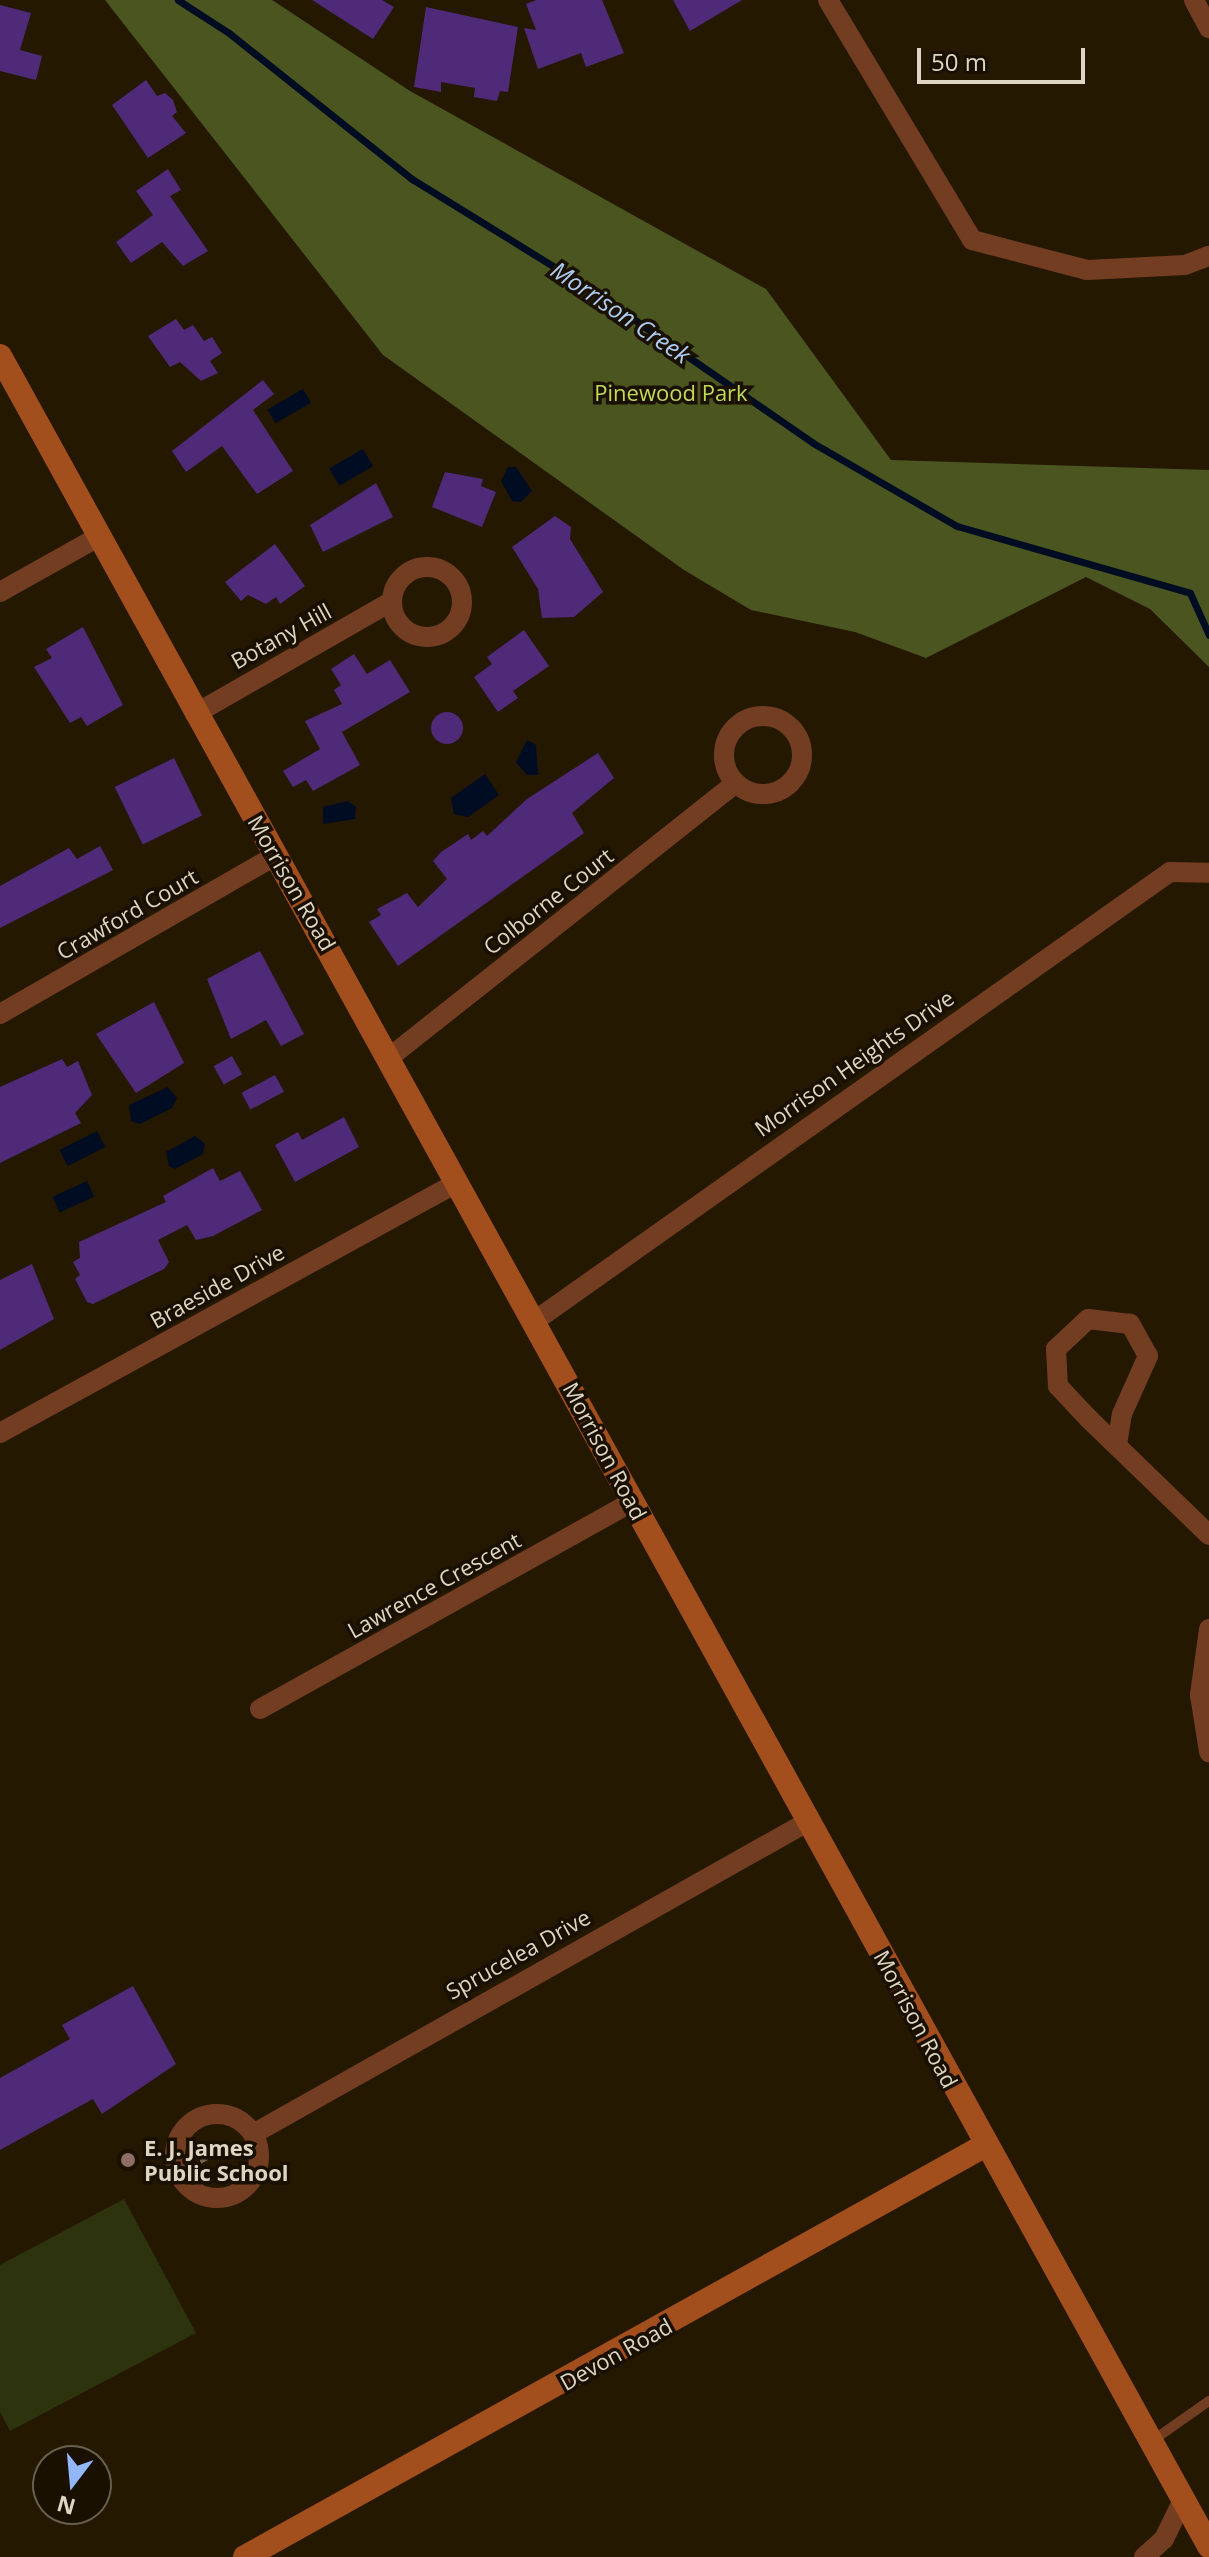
<!DOCTYPE html>
<style>
body{margin:0}
#map{position:relative;width:1209px;height:2557px;overflow:hidden;background:#251800;font-family:"Open Sans",sans-serif}
div>[style]{position:absolute}
.green>*{inset:0;background:#2d340d}
.forest>*{inset:0;background:#4a5520}
.water>*{inset:0;background:#000c22;transform-origin:0 0}
.stream>*{height:7px;margin:-3.5px;padding:0 3.5px;transform-origin:3.5px;border-radius:3.5px;background:#000c22}
.building>*{inset:0;background:#4e2a78;transform-origin:0 0}
.round{border-radius:50%}
.path>*{height:4px;margin-top:-2px;transform-origin:0;background:repeating-linear-gradient(90deg,#726652 0 8px,transparent 0 12px)}
.lane>*{height:10px;margin:-5px;padding:0 5px;transform-origin:5px;border-radius:5px;background:#723d21}
.street>*{height:20px;margin:-10px;padding:0 10px;transform-origin:10px;border-radius:10px;background:#723d21}
.street>.ring{margin:-10px;padding:0;box-sizing:content-box;background:none;border:20px solid #723d21;border-radius:50%}
.secondary>*{height:24px;margin:-12px;padding:0 12px;transform-origin:12px;border-radius:12px;background:#a34e1d}
.dots>*{width:22px;height:22px;translate:-50% -50%;box-sizing:border-box;border:4px solid #1a1000;border-radius:50%}
span{translate:-50% -50%;white-space:nowrap;text-align:center;line-height:1.15;-webkit-text-stroke:7px #1a1000;paint-order:stroke}
.park-label{font-size:22px;color:#c1da57}
.street-label{font-size:22px;color:#ded5c5}
.poi-label{font-size:22px;color:#ded5c5;font-weight:700}
.left{translate:0 -50%;text-align:left}
.water-label{font-size:24px;color:#acccf2;font-style:italic}
.north{position:absolute;left:32px;top:2445px;width:80px;height:80px;box-sizing:border-box;background:#1a1000;border:2px solid #685f4f;border-radius:50%;rotate:196deg;font-size:22px;font-weight:700;line-height:32px;text-align:center;color:#ded5c5}
.north::after{content:'';display:block;margin:auto;width:28px;height:36px;background:#93b7fd;clip-path:polygon(50% 0,100% 100%,50% 72%,0 100%)}
.scale{position:absolute;left:917px;top:48px;width:168px;height:36px;box-sizing:border-box;border:4px solid #ded5c5;border-top:0;padding-left:10px;font-size:24px;line-height:28px;white-space:nowrap;color:#ded5c5;-webkit-text-stroke:6px #1a1000;paint-order:stroke}
</style>
<div id="map">
<div class="green">
<i style="clip-path:polygon(124px 2199px,196px 2333px,10px 2431px,0 2412px,0 2265px)"></i>
</div>
<div class="forest">
<i style="clip-path:polygon(105px 0,272px 0,410px 91px,766px 289px,891px 460px,1209px 470px,1209px 667px,1150px 609px,1086px 577px,926px 658px,855px 632px,751px 610px,684px 570px,383px 355px)"></i>
</div>
<div class="water">
<i style="left:303px;top:389px;width:16px;height:41px;rotate:60deg"></i>
<i style="left:363px;top:449px;width:20px;height:39px;rotate:60deg"></i>
<i style="clip-path:polygon(508px 467px,516px 467px,532px 491px,521px 502px,512px 501px,501px 481px)"></i>
<i style="clip-path:polygon(527px 740px,536px 745px,538px 775px,527px 775px,516px 762px)"></i>
<i style="clip-path:polygon(485px 774px,499px 795px,468px 817px,454px 814px,451px 798px)"></i>
<i style="clip-path:polygon(348px 801px,356px 807px,355px 819px,323px 824px,323px 807px)"></i>
<i style="clip-path:polygon(168px 1087px,177px 1098px,172px 1108px,140px 1124px,131px 1121px,129px 1105px)"></i>
<i style="left:97px;top:1131px;width:18px;height:42px;rotate:63deg"></i>
<i style="clip-path:polygon(195px 1136px,205px 1144px,203px 1154px,175px 1169px,169px 1166px,166px 1152px)"></i>
<i style="left:87px;top:1181px;width:17px;height:38px;rotate:65deg"></i>
</div>
<div class="stream">
<i style="left:178px;top:0;width:61px;rotate:32.9deg"></i>
<i style="left:229px;top:33px;width:234px;rotate:38.6deg"></i>
<i style="left:412px;top:179px;width:209px;rotate:31.7deg"></i>
<i style="left:590px;top:289px;width:271px;rotate:34.6deg"></i>
<i style="left:813px;top:443px;width:166px;rotate:30deg"></i>
<i style="left:957px;top:526px;width:242px;rotate:16deg"></i>
<i style="left:1190px;top:593px;width:46px;rotate:65.7deg"></i>
</div>
<div class="building">
<i style="clip-path:polygon(312px 0,382px 0,394px 7px,373px 39px)"></i>
<i style="clip-path:polygon(536px 0,602px 0,624px 53px,586px 67px,581px 53px,538px 69px,524px 28px,536px 30px,526px 4px)"></i>
<i style="clip-path:polygon(673px 0,742px 0,690px 31px)"></i>
<i style="clip-path:polygon(0 5px,31px 13px,20px 50px,42px 56px,36px 80px,0 71px)"></i>
<i style="clip-path:polygon(426px 7px,518px 27px,508px 92px,500px 91px,497px 101px,474px 97px,475px 88px,441px 82px,441px 92px,414px 87px)"></i>
<i style="clip-path:polygon(146px 80px,157px 96px,165px 93px,173px 100px,177px 112px,172px 116px,186px 133px,148px 158px,112px 105px)"></i>
<i style="clip-path:polygon(168px 169px,181px 190px,170px 196px,208px 251px,183px 266px,162px 242px,131px 263px,116px 242px,153px 215px,136px 191px)"></i>
<i style="clip-path:polygon(176px 319px,184px 330px,193px 325px,204px 341px,212px 337px,222px 353px,210px 361px,218px 373px,201px 381px,180px 362px,170px 367px,148px 336px)"></i>
<i style="clip-path:polygon(263px 380px,274px 394px,253px 410px,293px 471px,257px 494px,222px 446px,186px 472px,172px 451px)"></i>
<i style="clip-path:polygon(445px 472px,483px 479px,481px 486px,496px 492px,482px 527px,432px 507px)"></i>
<i style="clip-path:polygon(376px 483px,393px 517px,323px 552px,310px 525px)"></i>
<i style="clip-path:polygon(555px 516px,571px 527px,570px 539px,603px 592px,574px 617px,542px 618px,538px 589px,512px 547px)"></i>
<i style="clip-path:polygon(275px 544px,305px 586px,280px 604px,276px 597px,266px 604px,248px 595px,241px 601px,225px 582px)"></i>
<i style="clip-path:polygon(83px 627px,123px 705px,87px 726px,81px 717px,70px 723px,34px 667px,52px 658px,46px 649px)"></i>
<i style="clip-path:polygon(524px 630px,549px 666px,513px 691px,518px 698px,498px 712px,474px 677px,492px 664px,487px 657px)"></i>
<i style="clip-path:polygon(354px 654px,367px 674px,390px 660px,410px 692px,342px 732px,360px 765px,313px 791px,306px 780px,293px 787px,283px 771px,320px 749px,305px 721px,342px 704px,334px 690px,341px 685px,331px 669px)"></i>
<i class="round" style="left:431px;top:712px;width:32px;height:32px"></i>
<i style="clip-path:polygon(598px 753px,614px 778px,572px 813px,584px 833px,398px 966px,369px 922px,381px 915px,377px 909px,407px 893px,418px 907px,447px 879px,433px 861px,441px 852px,468px 834px,471px 840px,483px 831px,487px 836px,527px 799px)"></i>
<i style="left:174px;top:758px;width:64px;height:66px;rotate:64deg"></i>
<i style="clip-path:polygon(100px 846px,113px 870px,0 928px,0 886px,69px 848px,77px 859px)"></i>
<i style="clip-path:polygon(260px 951px,304px 1034px,281px 1046px,266px 1020px,231px 1039px,207px 979px)"></i>
<i style="clip-path:polygon(154px 1002px,184px 1063px,136px 1093px,96px 1034px)"></i>
<i style="left:232px;top:1056px;width:21px;height:21px;rotate:61deg"></i>
<i style="clip-path:polygon(62px 1059px,67px 1067px,78px 1061px,92px 1095px,75px 1113px,81px 1123px,0 1163px,0 1087px)"></i>
<i style="left:275px;top:1075px;width:19px;height:38px;rotate:62deg"></i>
<i style="clip-path:polygon(344px 1117px,359px 1147px,295px 1182px,275px 1145px,298px 1132px,302px 1140px)"></i>
<i style="clip-path:polygon(213px 1168px,220px 1181px,240px 1171px,262px 1210px,213px 1236px,196px 1240px,187px 1225px,158px 1240px,169px 1262px,164px 1269px,93px 1304px,87px 1302px,75px 1279px,80px 1275px,73px 1262px,80px 1258px,79px 1242px,166px 1202px,163px 1196px)"></i>
<i style="clip-path:polygon(32px 1264px,54px 1319px,0 1350px,0 1280px)"></i>
<i style="clip-path:polygon(133px 1986px,176px 2064px,102px 2114px,93px 2099px,0 2150px,0 2078px,70px 2039px,62px 2025px)"></i>
</div>
<div class="path">
<i style="left:179px;top:2173px;width:64px;rotate:-27.8deg"></i>
</div>
<div class="lane">
<i style="left:1152px;top:2441px;width:70px;rotate:-35.1deg"></i>
</div>
<div class="street">
<i style="left:828px;top:0;width:280px;rotate:59deg"></i>
<i style="left:972px;top:240px;width:119px;rotate:14.6deg"></i>
<i style="left:1087px;top:270px;width:98px;rotate:-2.9deg"></i>
<i style="left:1185px;top:265px;width:26px;rotate:-21deg"></i>
<i style="left:1194px;top:0;width:32px;rotate:62deg"></i>
<i class="ring" style="left:392px;top:567px;width:50px;height:50px"></i>
<i style="left:0;top:592px;width:112px;rotate:-29.3deg"></i>
<i style="left:195px;top:714px;width:227px;rotate:-29.8deg"></i>
<i class="ring" style="left:724px;top:716px;width:58px;height:58px"></i>
<i style="left:0;top:1014px;width:319px;rotate:-29.9deg"></i>
<i style="left:390px;top:1057px;width:441px;rotate:-38.4deg"></i>
<i style="left:536px;top:1320px;width:776px;rotate:-35.25deg"></i>
<i style="left:1170px;top:872px;width:39px;rotate:1deg"></i>
<i style="left:0;top:1433px;width:522px;rotate:-28.72deg"></i>
<i style="left:1117px;top:1445px;width:31px;rotate:-81deg"></i>
<i style="left:1122px;top:1414px;width:64px;rotate:-65.9deg"></i>
<i style="left:1148px;top:1356px;width:37px;rotate:-119deg"></i>
<i style="left:1130px;top:1324px;width:42px;rotate:-173.2deg"></i>
<i style="left:1088px;top:1319px;width:44px;rotate:136.8deg"></i>
<i style="left:1056px;top:1349px;width:37px;rotate:87deg"></i>
<i style="left:1058px;top:1386px;width:45px;rotate:46.8deg"></i>
<i style="left:1089px;top:1419px;width:167px;rotate:44deg"></i>
<i style="left:1209px;top:1629px;width:67px;rotate:97.8deg"></i>
<i style="left:1200px;top:1695px;width:58px;rotate:81deg"></i>
<i style="left:260px;top:1709px;width:426px;rotate:-29.1deg"></i>
<i class="ring" style="left:175px;top:2114px;width:64px;height:64px"></i>
<i style="left:253px;top:2134px;width:638px;rotate:-29.38deg"></i>
<i style="left:1144px;top:2557px;width:27px;rotate:-42deg"></i>
<i style="left:1164px;top:2539px;width:43px;rotate:-64deg"></i>
</div>
<div class="secondary">
<i style="left:0;top:356px;width:2502px;rotate:61.1deg"></i>
<i style="left:245px;top:2557px;width:846px;rotate:-29.08deg"></i>
</div>
<div class="dots">
<i style="left:128px;top:2160px;background:#8d6e63"></i>
</div>
<div class="park-label">
<span style="left:671px;top:393px">Pinewood Park</span>
</div>
<div class="street-label">
<span style="left:281px;top:636px;rotate:-29deg">Botany Hill</span>
<span style="left:292px;top:883px;rotate:60deg">Morrison Road</span>
<span style="left:548px;top:901px;rotate:-38deg">Colborne Court</span>
<span style="left:127px;top:914px;rotate:-30deg">Crawford Court</span>
<span style="left:854px;top:1063px;rotate:-35deg">Morrison Heights Drive</span>
<span style="left:217px;top:1286px;rotate:-29deg">Braeside Drive</span>
<span style="left:605px;top:1451px;rotate:62deg">Morrison Road</span>
<span style="left:434px;top:1585px;rotate:-29deg">Lawrence Crescent</span>
<span style="left:518px;top:1954px;rotate:-29deg">Sprucelea Drive</span>
<span style="left:916px;top:2019px;rotate:62deg">Morrison Road</span>
<span style="left:616px;top:2354px;rotate:-29deg">Devon Road</span>
</div>
<div class="poi-label">
<span class="left" style="left:144px;top:2160px">E. J. James<br>Public School</span>
</div>
<div class="water-label">
<span style="left:621px;top:312px;rotate:34deg">Morrison Creek</span>
</div>
<div class="north">N</div>
<div class="scale">50 m</div>
</div>
